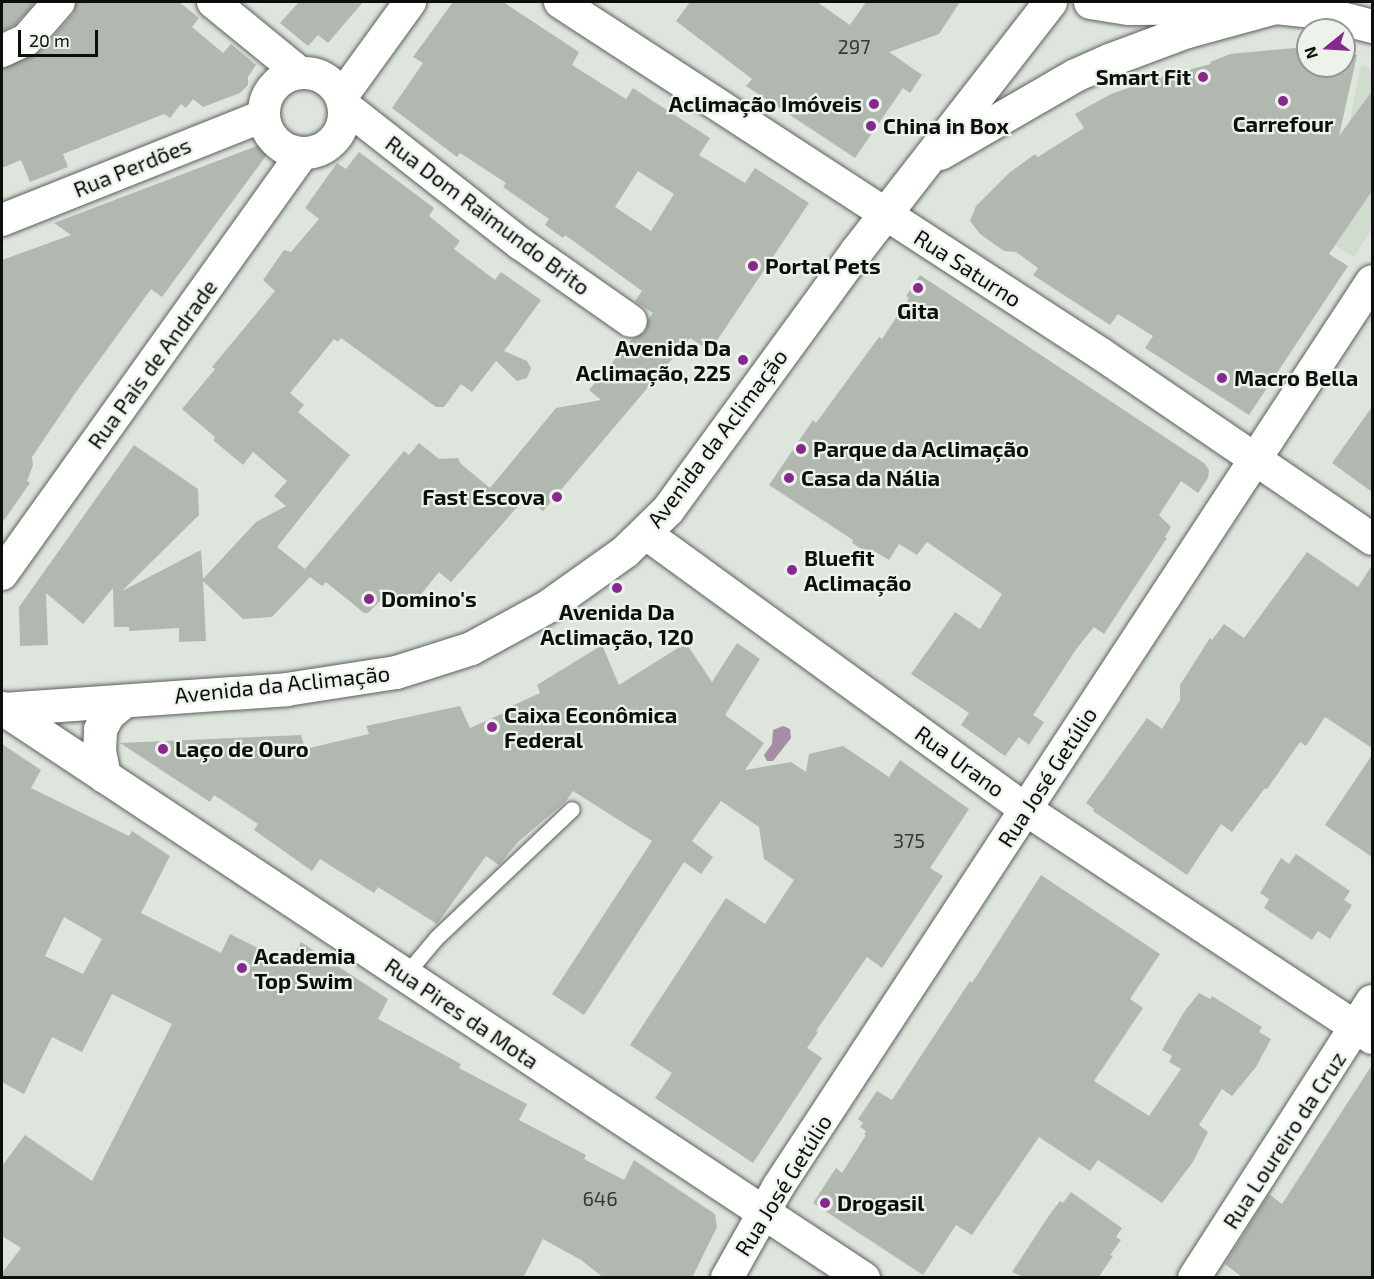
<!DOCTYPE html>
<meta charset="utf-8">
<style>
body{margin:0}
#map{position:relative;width:1374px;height:1279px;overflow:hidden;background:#dee5dd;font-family:"Exo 2",sans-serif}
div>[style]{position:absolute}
.built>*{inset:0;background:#cfdcce}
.water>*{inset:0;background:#a48da5}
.building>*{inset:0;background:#b1b8b0}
.roads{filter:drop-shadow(0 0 2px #5a615a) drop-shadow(0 0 2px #5a615a)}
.service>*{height:15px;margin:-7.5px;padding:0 7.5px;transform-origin:7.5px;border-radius:7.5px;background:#fff}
.minor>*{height:32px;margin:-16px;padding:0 16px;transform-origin:16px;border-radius:16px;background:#fff}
.minor>.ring{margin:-16px;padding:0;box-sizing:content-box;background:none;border:32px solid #fff;border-radius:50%}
.tertiary>*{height:33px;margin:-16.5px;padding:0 16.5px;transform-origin:16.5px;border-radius:16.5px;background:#fff}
.dots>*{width:16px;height:16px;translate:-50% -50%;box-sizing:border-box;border:3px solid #ebf3ea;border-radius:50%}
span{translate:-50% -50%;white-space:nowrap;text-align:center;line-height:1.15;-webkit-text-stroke:4.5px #ebf3ea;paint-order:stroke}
.number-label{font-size:20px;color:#353935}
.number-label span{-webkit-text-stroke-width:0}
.poi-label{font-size:22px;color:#0c0f0c;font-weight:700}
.right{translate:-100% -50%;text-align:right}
.left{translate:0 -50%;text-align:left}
.street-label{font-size:22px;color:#0c0f0c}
.frame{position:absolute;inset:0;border:3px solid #0c0f0c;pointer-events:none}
.north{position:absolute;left:1296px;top:18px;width:60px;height:60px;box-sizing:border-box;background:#ebf3ea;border:2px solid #929891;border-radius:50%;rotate:252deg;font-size:16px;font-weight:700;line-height:24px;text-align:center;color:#0c0f0c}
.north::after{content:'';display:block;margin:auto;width:21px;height:27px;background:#882790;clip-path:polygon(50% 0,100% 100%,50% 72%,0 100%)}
.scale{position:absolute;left:18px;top:30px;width:80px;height:27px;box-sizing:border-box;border:3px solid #0c0f0c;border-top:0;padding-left:8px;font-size:18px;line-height:21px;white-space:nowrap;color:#0c0f0c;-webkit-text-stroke:4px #ebf3ea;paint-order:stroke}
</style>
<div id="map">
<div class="built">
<i style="clip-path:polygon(1361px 65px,1372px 69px,1372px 229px,1354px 257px,1335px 245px,1345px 145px)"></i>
</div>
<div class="water">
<i style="clip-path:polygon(783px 726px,790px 729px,791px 738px,773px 761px,767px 761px,764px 755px,772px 744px,773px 730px)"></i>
</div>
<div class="building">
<i style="clip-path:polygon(2px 2px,36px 2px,15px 25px,2px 31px)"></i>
<i style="clip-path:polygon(76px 2px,179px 2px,199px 18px,192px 27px,223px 53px,231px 44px,256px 65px,248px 77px,248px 85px,240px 93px,203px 107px,193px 99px,186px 108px,181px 104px,170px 118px,164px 114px,63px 154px,68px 167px,30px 182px,21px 160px,2px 168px,2px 69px,39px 52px,73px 14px)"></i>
<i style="clip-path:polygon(299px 2px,363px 2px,328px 43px,318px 35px,308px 46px,280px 23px)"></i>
<i style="clip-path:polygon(evenodd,453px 2px,503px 2px,579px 52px,572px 65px,626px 99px,633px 88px,710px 138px,699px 155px,745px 183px,755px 168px,809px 203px,710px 351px,690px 338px,543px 511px,526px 497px,451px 582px,439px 572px,410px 608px,390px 591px,368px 613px,364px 613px,326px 582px,322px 586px,310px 577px,272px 617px,243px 619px,203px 581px,206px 641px,179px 642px,179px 628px,129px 631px,129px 627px,114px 627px,113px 588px,83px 624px,46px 593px,48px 645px,20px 646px,19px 607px,134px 445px,198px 489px,199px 515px,122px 591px,201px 550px,203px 579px,256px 522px,286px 506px,274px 496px,287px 481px,253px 452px,243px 465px,213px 440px,215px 437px,182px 409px,215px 369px,212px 367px,275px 291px,263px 280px,284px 250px,291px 252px,319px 219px,305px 208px,337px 163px,346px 169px,359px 152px,434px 208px,429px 216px,460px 241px,454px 249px,495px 280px,501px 272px,541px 300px,504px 351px,527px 361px,531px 368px,527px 378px,517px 381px,496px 361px,472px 392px,461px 384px,444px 407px,436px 407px,341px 338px,338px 342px,334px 339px,290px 393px,304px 405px,298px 412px,350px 455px,277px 547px,305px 569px,404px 451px,409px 455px,419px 443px,439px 459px,458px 458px,461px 464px,490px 488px,556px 408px,601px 400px,589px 390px,632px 339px,645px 332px,648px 319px,653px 313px,635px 301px,642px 291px,565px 235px,563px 238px,545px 225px,549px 219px,503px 187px,506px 183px,460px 153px,457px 157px,392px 108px,423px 63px,413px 57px,453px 2px,638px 171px,674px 194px,651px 231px,615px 207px,638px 171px)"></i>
<i style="clip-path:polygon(690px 2px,817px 2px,850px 25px,866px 2px,960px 2px,939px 34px,889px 52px,922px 75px,910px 93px,903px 88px,855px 158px,746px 86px,752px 79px,676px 21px)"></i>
<i style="clip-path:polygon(1295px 48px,1308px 50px,1308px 66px,1344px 66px,1344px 53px,1357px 55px,1339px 136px,1372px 91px,1372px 191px,1329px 254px,1348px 266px,1249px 415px,1145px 348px,1153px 336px,1118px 314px,1110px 325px,1033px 275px,1038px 268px,1016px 252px,1004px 251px,980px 234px,970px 221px,976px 206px,1009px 173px,1035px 154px,1038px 157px,1084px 128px,1075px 114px,1111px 94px,1157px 78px,1211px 64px,1210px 62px,1230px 54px)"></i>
<i style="clip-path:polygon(280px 137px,162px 297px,151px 289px,76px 392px,32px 457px,33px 465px,27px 481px,30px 483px,2px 523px,2px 260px,71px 235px,54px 223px)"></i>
<i style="clip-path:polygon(920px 275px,1204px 463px,1209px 470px,1208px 478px,1198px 493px,1181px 481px,1159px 515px,1171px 527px,1165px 537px,1167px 538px,1104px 634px,1094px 627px,1077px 648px,1033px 715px,1044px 722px,1029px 745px,1019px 737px,1005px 756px,961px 725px,969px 713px,911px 674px,955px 612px,980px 629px,1002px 594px,927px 542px,917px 555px,899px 544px,889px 560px,874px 551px,871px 555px,852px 543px,853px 540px,769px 485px,813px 420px,816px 423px,879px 337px,882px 339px,909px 298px,906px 296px)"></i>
<i style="clip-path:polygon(1372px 407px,1372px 492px,1332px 463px)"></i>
<i style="clip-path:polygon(1307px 552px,1358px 587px,1372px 565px,1372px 748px,1325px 717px,1306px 746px,1300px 742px,1267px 789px,1265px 788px,1232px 832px,1221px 824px,1187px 875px,1093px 811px,1094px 809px,1086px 803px,1147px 718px,1162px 729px,1180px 700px,1180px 685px,1210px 638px,1212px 640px,1224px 624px,1244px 638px)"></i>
<i style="clip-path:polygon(686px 643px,712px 682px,737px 643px,760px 659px,725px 715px,764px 743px,745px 770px,791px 762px,806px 772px,809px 754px,843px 746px,889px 777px,900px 760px,969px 809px,930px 868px,943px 876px,882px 968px,867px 957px,816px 1031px,818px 1032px,807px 1048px,822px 1058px,753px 1163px,655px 1098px,672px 1073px,630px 1045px,726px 898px,765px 924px,794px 880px,764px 859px,759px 827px,721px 801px,692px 841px,713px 857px,701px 874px,684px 862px,584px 1015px,552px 994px,652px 841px,573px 791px,566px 801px,518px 842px,499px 865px,486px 856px,437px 924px,378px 887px,374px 893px,320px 859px,312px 871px,254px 830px,258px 824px,214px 795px,210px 802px,120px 743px,301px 735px,305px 749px,369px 734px,366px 726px,460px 706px,470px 728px,506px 712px,505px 709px,540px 693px,537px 685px,602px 645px,619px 685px)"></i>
<i style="clip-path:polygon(evenodd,2px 744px,41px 770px,31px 788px,129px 836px,132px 831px,170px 856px,141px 913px,221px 953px,230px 934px,284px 961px,286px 956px,292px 959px,301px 942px,388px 999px,378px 1019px,461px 1064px,459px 1068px,527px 1104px,519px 1120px,586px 1155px,584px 1159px,624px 1180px,634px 1160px,715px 1214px,717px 1227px,692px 1278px,604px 1278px,581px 1260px,543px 1239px,523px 1278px,2px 1278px,2px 1273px,21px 1248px,2px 1236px,2px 1166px,25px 1135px,92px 1181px,172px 1024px,112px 994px,82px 1052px,52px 1037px,24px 1094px,2px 1082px,2px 744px,64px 917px,102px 939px,83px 974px,45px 956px,64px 917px)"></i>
<i style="clip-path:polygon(1372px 755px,1372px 857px,1325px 825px)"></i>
<i style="clip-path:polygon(1296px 854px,1350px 891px,1344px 900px,1352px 905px,1330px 939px,1318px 931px,1312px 940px,1264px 908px,1269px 899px,1260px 893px,1281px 858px,1289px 864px)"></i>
<i style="clip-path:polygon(1041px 875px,1160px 954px,1130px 999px,1143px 1008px,1094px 1081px,1149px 1116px,1181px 1069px,1169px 1062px,1172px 1056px,1162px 1050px,1184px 1012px,1199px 993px,1210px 999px,1212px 996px,1262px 1027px,1259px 1032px,1271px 1039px,1256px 1067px,1232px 1096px,1222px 1089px,1199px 1125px,1208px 1132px,1193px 1162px,1162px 1203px,1098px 1160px,1090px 1171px,1039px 1137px,972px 1235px,956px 1225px,923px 1275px,813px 1203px,836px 1168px,842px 1173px,866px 1135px,864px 1134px,866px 1131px,860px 1127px,863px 1123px,858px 1119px,877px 1091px,892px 1100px,970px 981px,972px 983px)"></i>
<i style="clip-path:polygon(1372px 1065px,1372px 1278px,1243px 1278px,1225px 1264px,1269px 1194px,1282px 1204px)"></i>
<i style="clip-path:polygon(1071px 1192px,1122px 1228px,1116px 1237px,1121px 1240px,1110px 1255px,1113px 1256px,1098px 1278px,1025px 1278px,1012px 1272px,1048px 1217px,1060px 1201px,1063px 1203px)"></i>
</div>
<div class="roads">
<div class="service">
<i style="left:405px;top:975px;width:48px;rotate:-50deg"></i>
<i style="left:436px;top:938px;width:187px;rotate:-43.5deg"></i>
</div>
<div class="minor">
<i style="left:213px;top:2px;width:112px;rotate:39.2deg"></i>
<i style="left:560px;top:2px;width:645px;rotate:33.05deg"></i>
<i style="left:1101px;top:354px;width:328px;rotate:34.3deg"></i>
<i style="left:2px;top:51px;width:26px;rotate:-25deg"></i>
<i style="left:26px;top:40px;width:50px;rotate:-49deg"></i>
<i class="ring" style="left:264px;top:73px;width:48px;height:48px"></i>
<i style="left:342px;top:96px;width:116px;rotate:-54.1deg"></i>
<i style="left:346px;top:107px;width:222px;rotate:38.1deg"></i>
<i style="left:521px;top:244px;width:134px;rotate:35deg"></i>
<i style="left:2px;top:220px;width:282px;rotate:-21.7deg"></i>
<i style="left:645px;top:533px;width:470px;rotate:36deg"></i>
<i style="left:1025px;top:809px;width:416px;rotate:33.4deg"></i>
<i style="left:2px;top:574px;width:516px;rotate:-54.46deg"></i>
<i style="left:727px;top:1278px;width:104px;rotate:-60.7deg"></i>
<i style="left:778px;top:1187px;width:1083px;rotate:-56.75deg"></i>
<i style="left:1194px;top:1278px;width:329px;rotate:-57.3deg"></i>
</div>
<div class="tertiary">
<i style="left:1090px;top:2px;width:39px;rotate:9deg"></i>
<i style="left:1129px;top:8px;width:146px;rotate:-0.4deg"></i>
<i style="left:1275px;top:7px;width:39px;rotate:6deg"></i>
<i style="left:1314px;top:11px;width:60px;rotate:14.5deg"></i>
<i style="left:940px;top:153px;width:156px;rotate:-30deg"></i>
<i style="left:1075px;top:75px;width:37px;rotate:-24deg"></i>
<i style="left:1109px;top:60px;width:83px;rotate:-20.4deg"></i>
<i style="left:1187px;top:31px;width:91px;rotate:-15.3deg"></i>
<i style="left:2px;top:708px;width:1033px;rotate:33.51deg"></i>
<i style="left:3px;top:709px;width:284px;rotate:-4deg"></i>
<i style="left:286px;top:689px;width:111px;rotate:-8.8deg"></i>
<i style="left:396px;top:672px;width:79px;rotate:-17.7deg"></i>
<i style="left:471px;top:648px;width:88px;rotate:-28.6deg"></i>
<i style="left:548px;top:606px;width:95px;rotate:-35.5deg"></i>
<i style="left:625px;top:551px;width:60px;rotate:-44.3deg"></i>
<i style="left:668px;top:509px;width:319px;rotate:-53.9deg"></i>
<i style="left:856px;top:251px;width:316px;rotate:-52.1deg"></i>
<i style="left:104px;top:776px;width:25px;rotate:-101deg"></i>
<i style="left:99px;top:751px;width:22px;rotate:-87deg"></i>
<i style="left:100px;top:729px;width:17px;rotate:-62deg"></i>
<i style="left:108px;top:714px;width:21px;rotate:-39deg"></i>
</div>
</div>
<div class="dots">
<i style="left:1203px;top:77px;background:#882790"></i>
<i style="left:1283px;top:101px;background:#882790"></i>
<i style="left:874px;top:104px;background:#882790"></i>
<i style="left:871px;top:126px;background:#882790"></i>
<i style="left:753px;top:266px;background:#882790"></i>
<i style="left:918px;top:288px;background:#882790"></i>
<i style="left:743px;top:360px;background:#882790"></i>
<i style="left:1222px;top:378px;background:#882790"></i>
<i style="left:801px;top:449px;background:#882790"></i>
<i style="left:789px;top:478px;background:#882790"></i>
<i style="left:557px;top:497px;background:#882790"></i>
<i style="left:792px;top:570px;background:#882790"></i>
<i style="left:617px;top:588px;background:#882790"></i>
<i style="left:369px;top:599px;background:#882790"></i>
<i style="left:492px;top:727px;background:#882790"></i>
<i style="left:163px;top:749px;background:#882790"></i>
<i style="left:242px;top:968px;background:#882790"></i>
<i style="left:825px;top:1203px;background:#882790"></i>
</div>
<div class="number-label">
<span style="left:854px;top:46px">297</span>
<span style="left:909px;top:840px">375</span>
<span style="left:600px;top:1198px">646</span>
</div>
<div class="poi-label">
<span class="right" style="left:1191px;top:77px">Smart Fit</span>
<span class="right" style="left:862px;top:104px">Aclimação Imóveis</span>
<span style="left:1283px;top:124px">Carrefour</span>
<span class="left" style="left:883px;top:126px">China in Box</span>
<span class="left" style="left:765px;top:266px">Portal Pets</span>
<span style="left:918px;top:311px">Gita</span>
<span class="right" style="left:731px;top:360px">Avenida Da<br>Aclimação, 225</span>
<span class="left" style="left:1234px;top:378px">Macro Bella</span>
<span class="left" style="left:813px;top:449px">Parque da Aclimação</span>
<span class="left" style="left:801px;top:478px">Casa da Nália</span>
<span class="right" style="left:545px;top:497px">Fast Escova</span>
<span class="left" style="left:804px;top:570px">Bluefit<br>Aclimação</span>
<span class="left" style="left:381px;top:599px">Domino's</span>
<span style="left:617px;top:624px">Avenida Da<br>Aclimação, 120</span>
<span class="left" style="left:504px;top:727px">Caixa Econômica<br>Federal</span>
<span class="left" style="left:175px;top:749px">Laço de Ouro</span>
<span class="left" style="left:254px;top:968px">Academia<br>Top Swim</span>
<span class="left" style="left:837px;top:1203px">Drogasil</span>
</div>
<div class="street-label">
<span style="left:132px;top:167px;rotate:-22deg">Rua Perdões</span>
<span style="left:488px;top:215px;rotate:37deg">Rua Dom Raimundo Brito</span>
<span style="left:968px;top:268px;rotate:33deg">Rua Saturno</span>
<span style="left:152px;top:364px;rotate:-54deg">Rua Pais de Andrade</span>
<span style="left:717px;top:438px;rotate:-53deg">Avenida da Aclimação</span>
<span style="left:282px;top:684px;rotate:-6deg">Avenida da Aclimação</span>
<span style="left:960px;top:761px;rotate:36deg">Rua Urano</span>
<span style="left:1047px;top:777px;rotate:-57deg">Rua José Getúlio</span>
<span style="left:462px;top:1013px;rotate:34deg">Rua Pires da Mota</span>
<span style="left:1284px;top:1140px;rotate:-57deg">Rua Loureiro da Cruz</span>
<span style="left:783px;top:1185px;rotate:-58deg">Rua José Getúlio</span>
</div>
<div class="frame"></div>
<div class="north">N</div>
<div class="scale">20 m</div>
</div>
